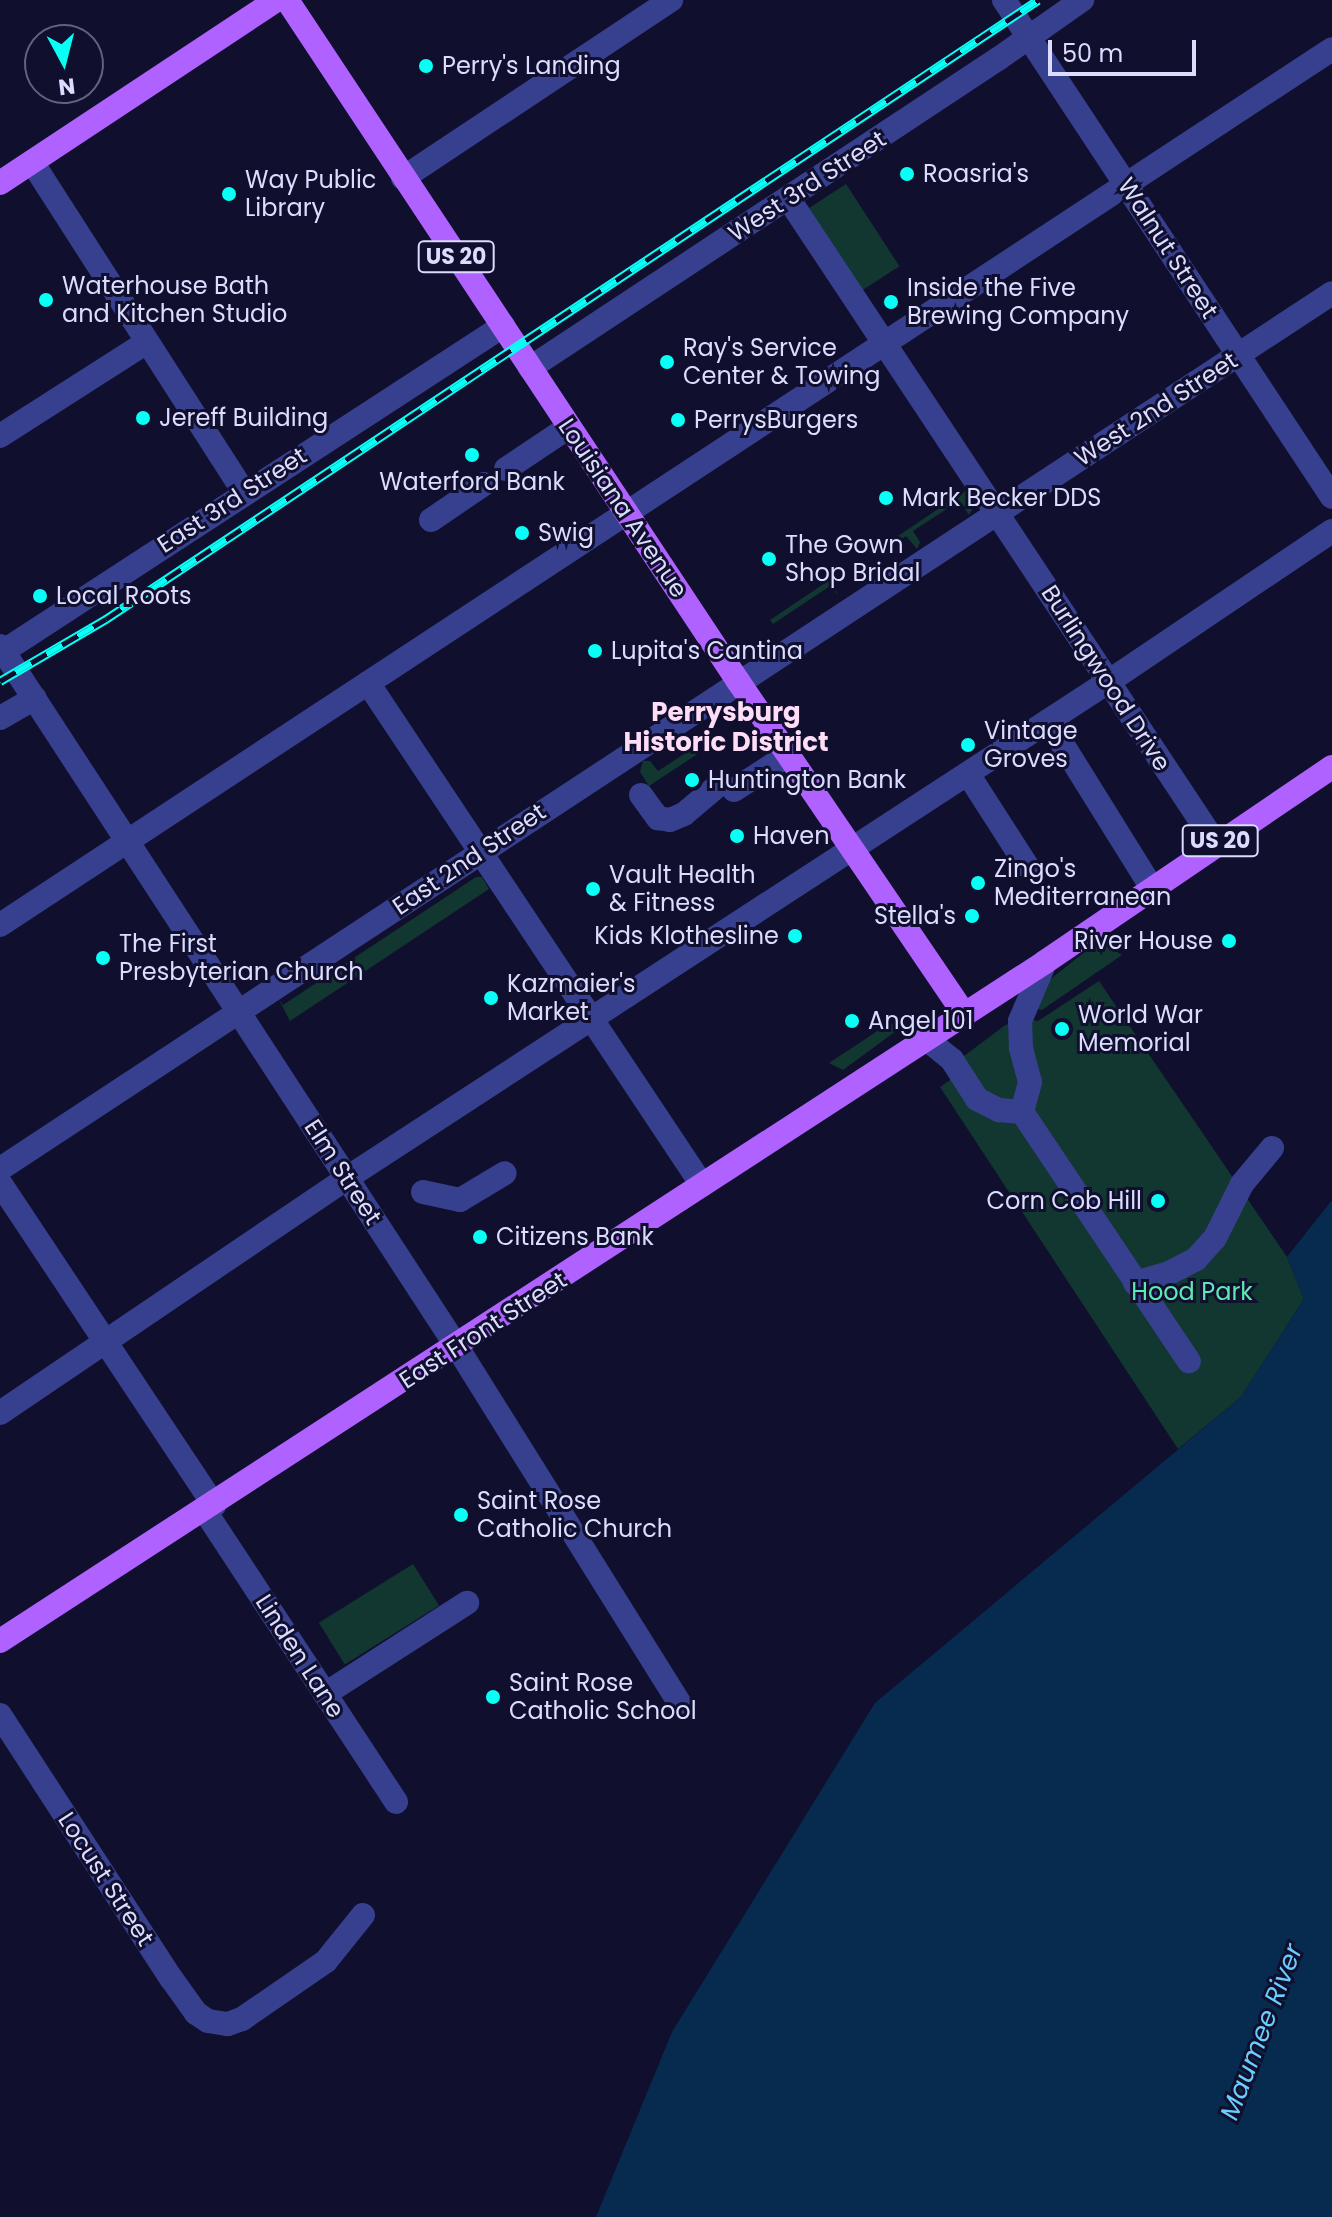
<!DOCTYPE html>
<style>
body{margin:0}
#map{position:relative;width:1332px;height:2217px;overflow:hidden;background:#100f2d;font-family:Poppins,sans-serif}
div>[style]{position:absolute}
.green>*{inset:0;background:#123731;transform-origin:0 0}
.water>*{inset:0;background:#072b4f}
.minor>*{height:24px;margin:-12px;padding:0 12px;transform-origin:12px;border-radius:12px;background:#37408f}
.major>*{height:24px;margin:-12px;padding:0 12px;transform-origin:12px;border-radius:12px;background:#af62ff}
.rail>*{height:9px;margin-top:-4.5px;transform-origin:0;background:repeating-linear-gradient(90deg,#100f2d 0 18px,#07fff6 0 36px);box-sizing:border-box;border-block:2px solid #07fff6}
.dots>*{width:22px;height:22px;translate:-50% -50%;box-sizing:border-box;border:4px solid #100f2d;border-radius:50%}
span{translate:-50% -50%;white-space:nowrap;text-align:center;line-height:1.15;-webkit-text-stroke:6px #100f2d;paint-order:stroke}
.shield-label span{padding:2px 6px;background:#100f2d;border:2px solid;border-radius:6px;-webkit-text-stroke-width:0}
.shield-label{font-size:22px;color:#dbdcff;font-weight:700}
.poi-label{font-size:24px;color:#dbdcff}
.left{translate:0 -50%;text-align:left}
.right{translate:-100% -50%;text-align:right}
.street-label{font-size:24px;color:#dbdcff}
.park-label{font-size:24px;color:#5de9b3}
.neighbourhood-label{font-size:26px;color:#ffddf7;font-weight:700}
.water-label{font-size:26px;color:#69ceff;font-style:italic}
.north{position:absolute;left:24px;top:24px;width:80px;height:80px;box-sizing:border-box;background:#100f2d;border:2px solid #616181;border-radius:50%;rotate:173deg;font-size:22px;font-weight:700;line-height:32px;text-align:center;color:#dbdcff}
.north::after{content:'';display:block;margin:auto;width:28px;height:36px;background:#07fff6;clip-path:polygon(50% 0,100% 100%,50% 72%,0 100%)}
.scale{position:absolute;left:1048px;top:40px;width:148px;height:36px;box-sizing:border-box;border:4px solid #dbdcff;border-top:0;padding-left:10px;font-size:24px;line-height:28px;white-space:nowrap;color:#dbdcff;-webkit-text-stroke:6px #100f2d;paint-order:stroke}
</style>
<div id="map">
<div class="green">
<i style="left:846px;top:184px;width:98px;height:45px;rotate:57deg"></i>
<i style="clip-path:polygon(969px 488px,977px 501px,969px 515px,959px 501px,913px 531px,920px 542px,917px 549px,906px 536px,900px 540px,898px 536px)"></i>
<i style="clip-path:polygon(831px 579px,838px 595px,830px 586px,773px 624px,770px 620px)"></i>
<i style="clip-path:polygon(695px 747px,699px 753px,649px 786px,640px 772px,643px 761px,650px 761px,658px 771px)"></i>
<i style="clip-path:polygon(476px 877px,482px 877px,489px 889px,290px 1021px,278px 998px,283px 1005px)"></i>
<i style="clip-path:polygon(1106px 945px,1122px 955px,1042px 1010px,1029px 1007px,1048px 981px,1091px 947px)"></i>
<i style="clip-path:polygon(1099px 981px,1287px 1257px,1304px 1299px,1241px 1397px,1178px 1449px,940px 1087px,966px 1069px,960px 1059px,1004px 1026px,1014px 1021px,1013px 1038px,1032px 1025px,1030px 1020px,1038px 1021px)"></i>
<i style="clip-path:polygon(891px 1022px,896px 1031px,843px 1070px,829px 1063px)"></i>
<i style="left:413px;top:1564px;width:49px;height:111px;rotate:58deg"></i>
</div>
<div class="water">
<i style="clip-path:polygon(1332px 1200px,1332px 2217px,596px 2217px,672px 2032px,875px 1703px,1241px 1397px,1304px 1299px,1287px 1257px)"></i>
</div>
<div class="minor">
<i style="left:1004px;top:0;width:595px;rotate:56.58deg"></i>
<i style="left:32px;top:162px;width:392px;rotate:57.3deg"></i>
<i style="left:403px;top:178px;width:322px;rotate:-33.6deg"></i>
<i style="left:788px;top:198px;width:775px;rotate:56.47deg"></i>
<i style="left:530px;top:368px;width:561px;rotate:-33.44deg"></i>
<i style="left:998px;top:59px;width:103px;rotate:-35.1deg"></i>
<i style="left:0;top:436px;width:174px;rotate:-32.6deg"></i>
<i style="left:506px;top:469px;width:76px;rotate:-33.7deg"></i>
<i style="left:431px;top:520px;width:64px;rotate:-34.2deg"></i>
<i style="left:0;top:646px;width:837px;rotate:56.9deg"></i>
<i style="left:457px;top:1347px;width:421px;rotate:58deg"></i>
<i style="left:4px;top:651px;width:596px;rotate:-33.08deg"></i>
<i style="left:368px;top:683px;width:603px;rotate:56.36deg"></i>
<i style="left:0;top:718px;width:40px;rotate:-29.7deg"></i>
<i style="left:1048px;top:721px;width:197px;rotate:58.1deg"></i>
<i style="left:968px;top:774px;width:109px;rotate:57.3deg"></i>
<i style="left:734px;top:790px;width:64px;rotate:-32.9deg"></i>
<i style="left:641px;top:795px;width:29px;rotate:54deg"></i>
<i style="left:658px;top:818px;width:12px;rotate:9deg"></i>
<i style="left:670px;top:820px;width:15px;rotate:-23deg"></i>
<i style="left:684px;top:814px;width:39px;rotate:-40deg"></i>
<i style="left:0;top:925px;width:1594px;rotate:-33.33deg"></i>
<i style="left:925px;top:1038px;width:35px;rotate:39deg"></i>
<i style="left:952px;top:1060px;width:46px;rotate:57.3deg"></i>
<i style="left:977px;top:1099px;width:25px;rotate:27deg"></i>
<i style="left:999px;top:1110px;width:23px;rotate:5deg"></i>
<i style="left:1022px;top:1112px;width:300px;rotate:56.2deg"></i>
<i style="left:1022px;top:1112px;width:31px;rotate:-75deg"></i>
<i style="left:1030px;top:1082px;width:35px;rotate:-105deg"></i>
<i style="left:1021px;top:1048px;width:27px;rotate:-92deg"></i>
<i style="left:1020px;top:1021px;width:64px;rotate:-67deg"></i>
<i style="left:0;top:1169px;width:1594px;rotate:-33.33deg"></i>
<i style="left:0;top:1183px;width:387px;rotate:56.4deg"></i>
<i style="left:423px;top:1192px;width:38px;rotate:12deg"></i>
<i style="left:460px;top:1200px;width:52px;rotate:-31deg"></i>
<i style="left:1135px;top:1283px;width:33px;rotate:-16deg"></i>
<i style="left:1167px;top:1274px;width:33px;rotate:-27deg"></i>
<i style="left:1196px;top:1259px;width:28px;rotate:-48deg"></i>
<i style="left:1215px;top:1238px;width:60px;rotate:-63.4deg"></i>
<i style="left:1242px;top:1184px;width:47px;rotate:-50.2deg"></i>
<i style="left:0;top:1413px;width:419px;rotate:-34.1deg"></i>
<i style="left:347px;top:1178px;width:908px;rotate:-33.1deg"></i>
<i style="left:1108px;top:682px;width:270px;rotate:-34deg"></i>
<i style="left:205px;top:1511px;width:348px;rotate:56.7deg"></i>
<i style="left:325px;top:1694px;width:169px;rotate:-32.7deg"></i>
<i style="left:0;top:1715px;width:314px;rotate:57deg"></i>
<i style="left:171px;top:1978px;width:43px;rotate:54.5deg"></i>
<i style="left:196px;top:2013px;width:14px;rotate:34deg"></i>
<i style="left:208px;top:2021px;width:20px;rotate:9deg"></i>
<i style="left:228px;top:2024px;width:15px;rotate:-20deg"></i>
<i style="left:242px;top:2019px;width:102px;rotate:-34.6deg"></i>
<i style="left:326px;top:1961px;width:59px;rotate:-51.2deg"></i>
</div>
<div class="major">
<i style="left:287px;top:0;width:817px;rotate:56.49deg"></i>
<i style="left:738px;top:681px;width:402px;rotate:55.8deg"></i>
<i style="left:0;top:183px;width:332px;rotate:-33.5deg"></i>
<i style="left:0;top:1641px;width:1246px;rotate:-33.01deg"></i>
<i style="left:1045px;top:962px;width:347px;rotate:-34.2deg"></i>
</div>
<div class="rail">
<i style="left:0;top:681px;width:123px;rotate:-30.3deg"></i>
<i style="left:106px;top:619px;width:1119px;rotate:-33.59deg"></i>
</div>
<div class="dots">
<i style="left:426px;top:66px;background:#07fff6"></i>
<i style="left:907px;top:174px;background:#07fff6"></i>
<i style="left:229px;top:194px;background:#07fff6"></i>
<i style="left:46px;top:300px;background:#07fff6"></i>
<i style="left:891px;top:302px;background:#07fff6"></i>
<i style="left:667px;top:362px;background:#07fff6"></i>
<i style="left:143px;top:418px;background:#07fff6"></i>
<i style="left:678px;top:420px;background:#07fff6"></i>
<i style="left:472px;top:455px;background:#07fff6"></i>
<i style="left:886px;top:498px;background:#07fff6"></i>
<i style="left:522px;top:533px;background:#07fff6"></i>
<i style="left:769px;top:559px;background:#07fff6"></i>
<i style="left:40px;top:596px;background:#07fff6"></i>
<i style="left:595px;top:651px;background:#07fff6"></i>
<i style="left:968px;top:745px;background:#07fff6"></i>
<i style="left:692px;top:780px;background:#07fff6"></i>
<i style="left:737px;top:836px;background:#07fff6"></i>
<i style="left:978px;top:883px;background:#07fff6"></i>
<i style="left:593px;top:889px;background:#07fff6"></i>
<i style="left:972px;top:916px;background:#07fff6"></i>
<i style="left:795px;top:936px;background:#07fff6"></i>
<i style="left:1229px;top:941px;background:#07fff6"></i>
<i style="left:103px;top:958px;background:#07fff6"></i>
<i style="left:491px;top:998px;background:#07fff6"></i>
<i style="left:852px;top:1021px;background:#07fff6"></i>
<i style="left:1062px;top:1029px;background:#07fff6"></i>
<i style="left:1158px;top:1201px;background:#07fff6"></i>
<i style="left:480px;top:1237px;background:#07fff6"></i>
<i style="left:461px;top:1515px;background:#07fff6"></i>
<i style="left:493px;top:1697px;background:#07fff6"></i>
</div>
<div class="shield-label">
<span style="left:456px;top:257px">US 20</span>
<span style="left:1220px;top:841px">US 20</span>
</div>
<div class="poi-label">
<span class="left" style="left:442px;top:66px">Perry's Landing</span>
<span class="left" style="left:923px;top:174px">Roasria's</span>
<span class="left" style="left:245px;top:194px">Way Public<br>Library</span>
<span class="left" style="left:62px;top:300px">Waterhouse Bath<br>and Kitchen Studio</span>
<span class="left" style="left:907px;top:302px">Inside the Five<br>Brewing Company</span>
<span class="left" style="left:683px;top:362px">Ray's Service<br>Center &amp; Towing</span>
<span class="left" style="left:159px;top:418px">Jereff Building</span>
<span class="left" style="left:694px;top:420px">PerrysBurgers</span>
<span style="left:472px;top:482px">Waterford Bank</span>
<span class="left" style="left:902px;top:498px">Mark Becker DDS</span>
<span class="left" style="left:538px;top:533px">Swig</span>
<span class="left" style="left:785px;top:559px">The Gown<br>Shop Bridal</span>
<span class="left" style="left:56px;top:596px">Local Roots</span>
<span class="left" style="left:611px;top:651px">Lupita's Cantina</span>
<span class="left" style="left:984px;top:745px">Vintage<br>Groves</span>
<span class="left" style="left:708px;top:780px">Huntington Bank</span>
<span class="left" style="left:753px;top:836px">Haven</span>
<span class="left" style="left:994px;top:883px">Zingo's<br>Mediterranean</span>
<span class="left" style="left:609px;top:889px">Vault Health<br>&amp; Fitness</span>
<span class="right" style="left:956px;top:916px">Stella's</span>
<span class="right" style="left:779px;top:936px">Kids Klothesline</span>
<span class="right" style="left:1213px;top:941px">River House</span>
<span class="left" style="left:119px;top:958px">The First<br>Presbyterian Church</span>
<span class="left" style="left:507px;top:998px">Kazmaier's<br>Market</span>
<span class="left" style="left:1078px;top:1029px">World War<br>Memorial</span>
<span class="left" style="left:868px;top:1021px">Angel 101</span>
<span class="right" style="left:1142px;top:1201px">Corn Cob Hill</span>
<span class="left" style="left:496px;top:1237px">Citizens Bank</span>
<span class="left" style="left:477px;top:1515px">Saint Rose<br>Catholic Church</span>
<span class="left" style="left:509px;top:1697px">Saint Rose<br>Catholic School</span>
</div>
<div class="street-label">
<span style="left:807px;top:186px;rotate:-33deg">West 3rd Street</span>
<span style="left:1168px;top:248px;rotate:57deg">Walnut Street</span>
<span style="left:1156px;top:409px;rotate:-33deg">West 2nd Street</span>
<span style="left:232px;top:500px;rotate:-33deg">East 3rd Street</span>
<span style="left:623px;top:508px;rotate:56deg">Louisiana Avenue</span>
<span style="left:1106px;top:678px;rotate:57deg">Burlingwood Drive</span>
<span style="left:469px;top:859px;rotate:-34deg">East 2nd Street</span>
<span style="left:343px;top:1172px;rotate:57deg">Elm Street</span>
<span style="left:483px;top:1330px;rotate:-33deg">East Front Street</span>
<span style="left:300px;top:1656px;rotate:57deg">Linden Lane</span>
<span style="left:106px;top:1879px;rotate:57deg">Locust Street</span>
</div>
<div class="park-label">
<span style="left:1192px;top:1292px">Hood Park</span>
</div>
<div class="neighbourhood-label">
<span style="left:726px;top:728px">Perrysburg<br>Historic District</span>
</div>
<div class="water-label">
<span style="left:1262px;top:2032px;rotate:-69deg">Maumee River</span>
</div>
<div class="north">N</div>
<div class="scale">50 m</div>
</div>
